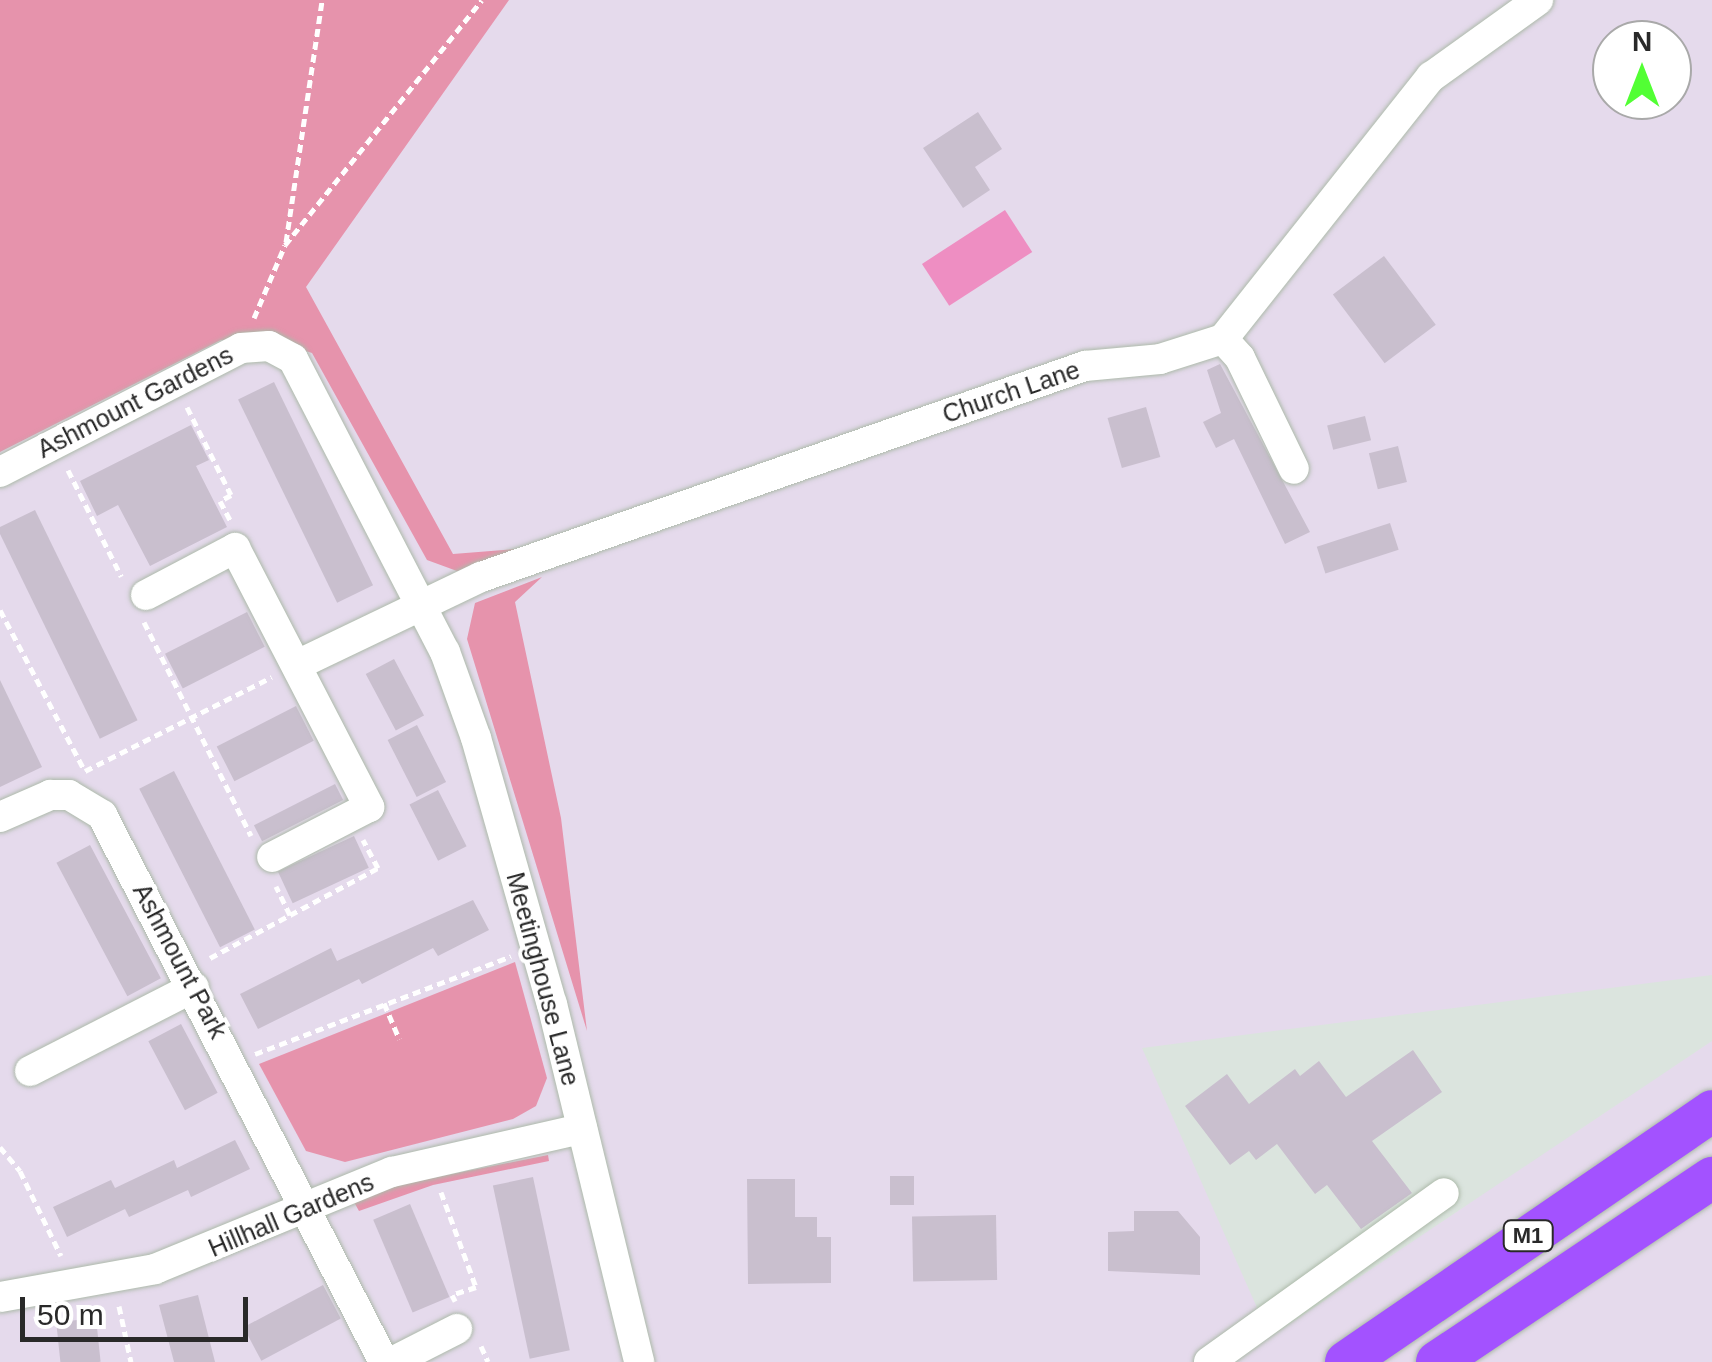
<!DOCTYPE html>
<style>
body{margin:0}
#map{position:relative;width:1712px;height:1362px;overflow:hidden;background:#e5daec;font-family:Helvetica,sans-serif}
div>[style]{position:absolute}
.industrial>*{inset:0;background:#dbe4de}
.green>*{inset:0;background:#e693ac}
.pitch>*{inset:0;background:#ee8ec2;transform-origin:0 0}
.building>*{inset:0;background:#c9bfce;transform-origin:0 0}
.path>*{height:5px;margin-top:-2.5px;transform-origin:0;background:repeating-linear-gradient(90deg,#fff 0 8px,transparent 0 13px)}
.roads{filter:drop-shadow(0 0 2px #adbaaa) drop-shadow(0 0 2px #adbaaa)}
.minor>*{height:30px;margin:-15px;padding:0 15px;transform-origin:15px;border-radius:15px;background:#fff}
.highway>*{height:42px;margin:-21px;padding:0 21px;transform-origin:21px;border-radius:21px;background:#a352ff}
span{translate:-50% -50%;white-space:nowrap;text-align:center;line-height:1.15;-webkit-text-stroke:8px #fff;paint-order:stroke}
.shield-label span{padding:2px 8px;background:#fff;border:2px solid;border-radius:8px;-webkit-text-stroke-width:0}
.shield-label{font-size:22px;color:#292929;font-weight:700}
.street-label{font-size:25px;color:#292929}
.north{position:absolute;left:1592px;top:20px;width:100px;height:100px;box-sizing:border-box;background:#fff;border:2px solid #a9a9a9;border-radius:50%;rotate:0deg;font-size:28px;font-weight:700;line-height:40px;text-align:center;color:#292929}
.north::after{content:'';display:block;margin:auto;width:35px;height:45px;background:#52ff34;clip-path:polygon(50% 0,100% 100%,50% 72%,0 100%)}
.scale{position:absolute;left:20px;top:1297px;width:228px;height:45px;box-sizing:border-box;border:5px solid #292929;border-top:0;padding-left:12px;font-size:30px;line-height:35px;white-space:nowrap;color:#292929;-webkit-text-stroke:8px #fff;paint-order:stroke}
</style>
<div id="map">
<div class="industrial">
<i style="clip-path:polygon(1712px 975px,1712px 1041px,1270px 1337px,1142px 1048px)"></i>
</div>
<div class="green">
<i style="clip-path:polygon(0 0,509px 0,306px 287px,453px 554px,515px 549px,478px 570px,457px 571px,427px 560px,312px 353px,267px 339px,221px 340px,0 452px)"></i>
<i style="clip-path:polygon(542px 577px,515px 602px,561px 818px,587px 1031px,467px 639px,475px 603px)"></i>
<i style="clip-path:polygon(515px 962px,547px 1078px,536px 1106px,513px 1119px,345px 1162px,306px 1151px,259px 1064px)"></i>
<i style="clip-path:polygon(548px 1155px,549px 1161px,433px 1185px,359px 1211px,354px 1202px,402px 1184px)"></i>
</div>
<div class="pitch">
<i style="left:1005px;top:210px;width:50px;height:99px;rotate:57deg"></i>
</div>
<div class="building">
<i style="clip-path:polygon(978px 112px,1002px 149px,975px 167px,990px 190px,963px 208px,923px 148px)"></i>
<i style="left:1384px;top:256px;width:86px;height:64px;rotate:53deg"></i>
<i style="clip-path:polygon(1220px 364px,1310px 532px,1285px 544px,1234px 439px,1216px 448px,1203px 422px,1221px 413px,1207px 370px)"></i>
<i style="left:274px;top:382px;width:226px;height:40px;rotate:64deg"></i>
<i style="left:1146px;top:407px;width:52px;height:40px;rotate:74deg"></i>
<i style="left:1365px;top:416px;width:25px;height:39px;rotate:76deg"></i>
<i style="clip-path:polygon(191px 425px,209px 460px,196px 466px,227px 527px,150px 566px,118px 505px,97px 516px,80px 481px)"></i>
<i style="left:1398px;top:446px;width:37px;height:30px;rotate:76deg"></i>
<i style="left:35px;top:510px;width:234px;height:42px;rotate:64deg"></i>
<i style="left:1390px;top:523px;width:28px;height:77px;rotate:72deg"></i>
<i style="left:247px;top:612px;width:39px;height:92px;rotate:63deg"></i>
<i style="left:394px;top:659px;width:64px;height:32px;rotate:62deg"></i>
<i style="clip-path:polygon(0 680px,42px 767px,0 787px)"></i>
<i style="left:296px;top:706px;width:39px;height:89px;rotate:63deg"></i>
<i style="left:417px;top:725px;width:64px;height:33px;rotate:63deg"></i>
<i style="left:174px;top:771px;width:178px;height:39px;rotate:63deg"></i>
<i style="left:335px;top:784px;width:18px;height:91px;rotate:63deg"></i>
<i style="left:438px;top:790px;width:63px;height:32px;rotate:63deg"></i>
<i style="left:354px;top:836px;width:35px;height:84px;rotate:65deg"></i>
<i style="left:90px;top:845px;width:151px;height:38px;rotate:62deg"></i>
<i style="clip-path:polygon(473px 900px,489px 930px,438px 956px,433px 948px,362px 984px,359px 979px,258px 1029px,240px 994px,331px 948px,337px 961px)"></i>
<i style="left:181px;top:1024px;width:78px;height:37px;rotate:62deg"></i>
<i style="clip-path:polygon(1413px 1050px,1442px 1092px,1372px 1141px,1412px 1193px,1361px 1229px,1327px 1185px,1315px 1194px,1277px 1144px,1256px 1160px,1249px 1151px,1230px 1165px,1185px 1106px,1227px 1074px,1249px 1104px,1295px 1069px,1300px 1076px,1319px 1061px,1346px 1097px)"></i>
<i style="clip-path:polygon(235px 1140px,250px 1169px,191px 1197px,188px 1190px,129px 1217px,125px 1209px,67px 1237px,53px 1207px,111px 1180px,115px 1188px,174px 1160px,177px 1168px)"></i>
<i style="left:890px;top:1176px;width:24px;height:29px"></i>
<i style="left:533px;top:1177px;width:177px;height:41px;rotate:78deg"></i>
<i style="clip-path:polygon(747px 1179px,795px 1179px,795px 1217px,817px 1217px,817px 1237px,831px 1237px,831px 1283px,748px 1284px)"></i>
<i style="left:410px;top:1204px;width:101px;height:40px;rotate:67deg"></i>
<i style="clip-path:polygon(1134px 1211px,1178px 1211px,1200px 1237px,1200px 1275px,1108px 1271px,1108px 1232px,1134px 1231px)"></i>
<i style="left:996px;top:1215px;width:65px;height:84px;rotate:89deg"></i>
<i style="left:323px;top:1285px;width:38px;height:90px;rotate:62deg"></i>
<i style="clip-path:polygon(198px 1295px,215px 1362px,174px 1362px,159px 1305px)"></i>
<i style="left:96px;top:1318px;width:44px;height:40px;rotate:84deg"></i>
</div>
<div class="path">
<i style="left:286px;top:242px;width:245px;rotate:-81.5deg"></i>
<i style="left:254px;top:318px;width:79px;rotate:-67deg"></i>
<i style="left:285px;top:245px;width:314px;rotate:-51.2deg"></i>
<i style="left:187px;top:407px;width:98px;rotate:63.4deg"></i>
<i style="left:231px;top:495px;width:13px;rotate:151deg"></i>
<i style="left:220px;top:501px;width:24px;rotate:62deg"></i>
<i style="left:68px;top:470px;width:119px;rotate:63.4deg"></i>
<i style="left:0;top:610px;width:180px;rotate:62.2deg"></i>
<i style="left:144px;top:622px;width:239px;rotate:63.4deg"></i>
<i style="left:85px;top:771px;width:209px;rotate:-26.7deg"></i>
<i style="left:290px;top:915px;width:100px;rotate:-28.1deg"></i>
<i style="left:378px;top:868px;width:32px;rotate:-118deg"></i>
<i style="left:210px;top:958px;width:91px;rotate:-28.3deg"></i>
<i style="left:290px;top:915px;width:32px;rotate:-116deg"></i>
<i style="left:384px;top:1003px;width:39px;rotate:67deg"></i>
<i style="left:255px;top:1054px;width:274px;rotate:-20.9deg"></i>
<i style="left:0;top:1147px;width:31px;rotate:50deg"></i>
<i style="left:20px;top:1171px;width:94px;rotate:64.2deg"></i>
<i style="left:441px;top:1192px;width:101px;rotate:69.8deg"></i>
<i style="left:476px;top:1287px;width:25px;rotate:162deg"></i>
<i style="left:452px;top:1295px;width:7px;rotate:63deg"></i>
<i style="left:119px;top:1306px;width:57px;rotate:77.9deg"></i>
<i style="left:481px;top:1346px;width:17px;rotate:66deg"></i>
</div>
<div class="roads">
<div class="minor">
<i style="left:1223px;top:339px;width:25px;rotate:48deg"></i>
<i style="left:1240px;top:358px;width:123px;rotate:64.1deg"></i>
<i style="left:0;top:472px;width:271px;rotate:-27.2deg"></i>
<i style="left:241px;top:348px;width:28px;rotate:-4deg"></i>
<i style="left:269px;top:346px;width:27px;rotate:28deg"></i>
<i style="left:293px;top:359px;width:330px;rotate:62.6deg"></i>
<i style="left:445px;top:652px;width:91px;rotate:70.2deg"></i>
<i style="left:476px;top:738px;width:277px;rotate:74.1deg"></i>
<i style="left:552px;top:1004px;width:368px;rotate:76.3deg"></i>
<i style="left:146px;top:595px;width:101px;rotate:-27.8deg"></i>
<i style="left:235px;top:548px;width:292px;rotate:62.6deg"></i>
<i style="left:369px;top:807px;width:109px;rotate:152.7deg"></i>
<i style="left:297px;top:665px;width:204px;rotate:-25.6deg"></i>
<i style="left:481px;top:577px;width:640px;rotate:-19.26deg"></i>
<i style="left:1085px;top:366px;width:75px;rotate:-5.3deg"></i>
<i style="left:1160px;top:359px;width:66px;rotate:-17.6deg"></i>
<i style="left:1223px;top:339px;width:335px;rotate:-51.6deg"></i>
<i style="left:1431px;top:77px;width:132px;rotate:-35.7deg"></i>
<i style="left:0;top:817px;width:55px;rotate:-23.7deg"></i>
<i style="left:50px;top:795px;width:19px"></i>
<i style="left:69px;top:795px;width:39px;rotate:31deg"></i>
<i style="left:102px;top:815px;width:615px;rotate:62.73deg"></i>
<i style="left:30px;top:1071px;width:184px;rotate:-27.1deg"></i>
<i style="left:0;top:1297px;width:158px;rotate:-10.2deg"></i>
<i style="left:155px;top:1269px;width:256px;rotate:-22.3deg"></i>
<i style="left:392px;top:1172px;width:195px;rotate:-12.8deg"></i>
<i style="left:392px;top:1362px;width:73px;rotate:-26.9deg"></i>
<i style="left:1209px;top:1362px;width:289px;rotate:-35.7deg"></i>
</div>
<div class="highway">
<i style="left:1346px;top:1362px;width:444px;rotate:-34.4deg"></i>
<i style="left:1437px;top:1362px;width:331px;rotate:-33.8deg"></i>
</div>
</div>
<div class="shield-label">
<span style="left:1528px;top:1236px">M1</span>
</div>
<div class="street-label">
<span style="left:1011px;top:392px;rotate:-19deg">Church Lane</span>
<span style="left:135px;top:402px;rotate:-27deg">Ashmount Gardens</span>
<span style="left:180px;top:961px;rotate:62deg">Ashmount Park</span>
<span style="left:543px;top:979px;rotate:75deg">Meetinghouse Lane</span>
<span style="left:291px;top:1215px;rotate:-23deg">Hillhall Gardens</span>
</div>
<div class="north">N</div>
<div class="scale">50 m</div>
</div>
